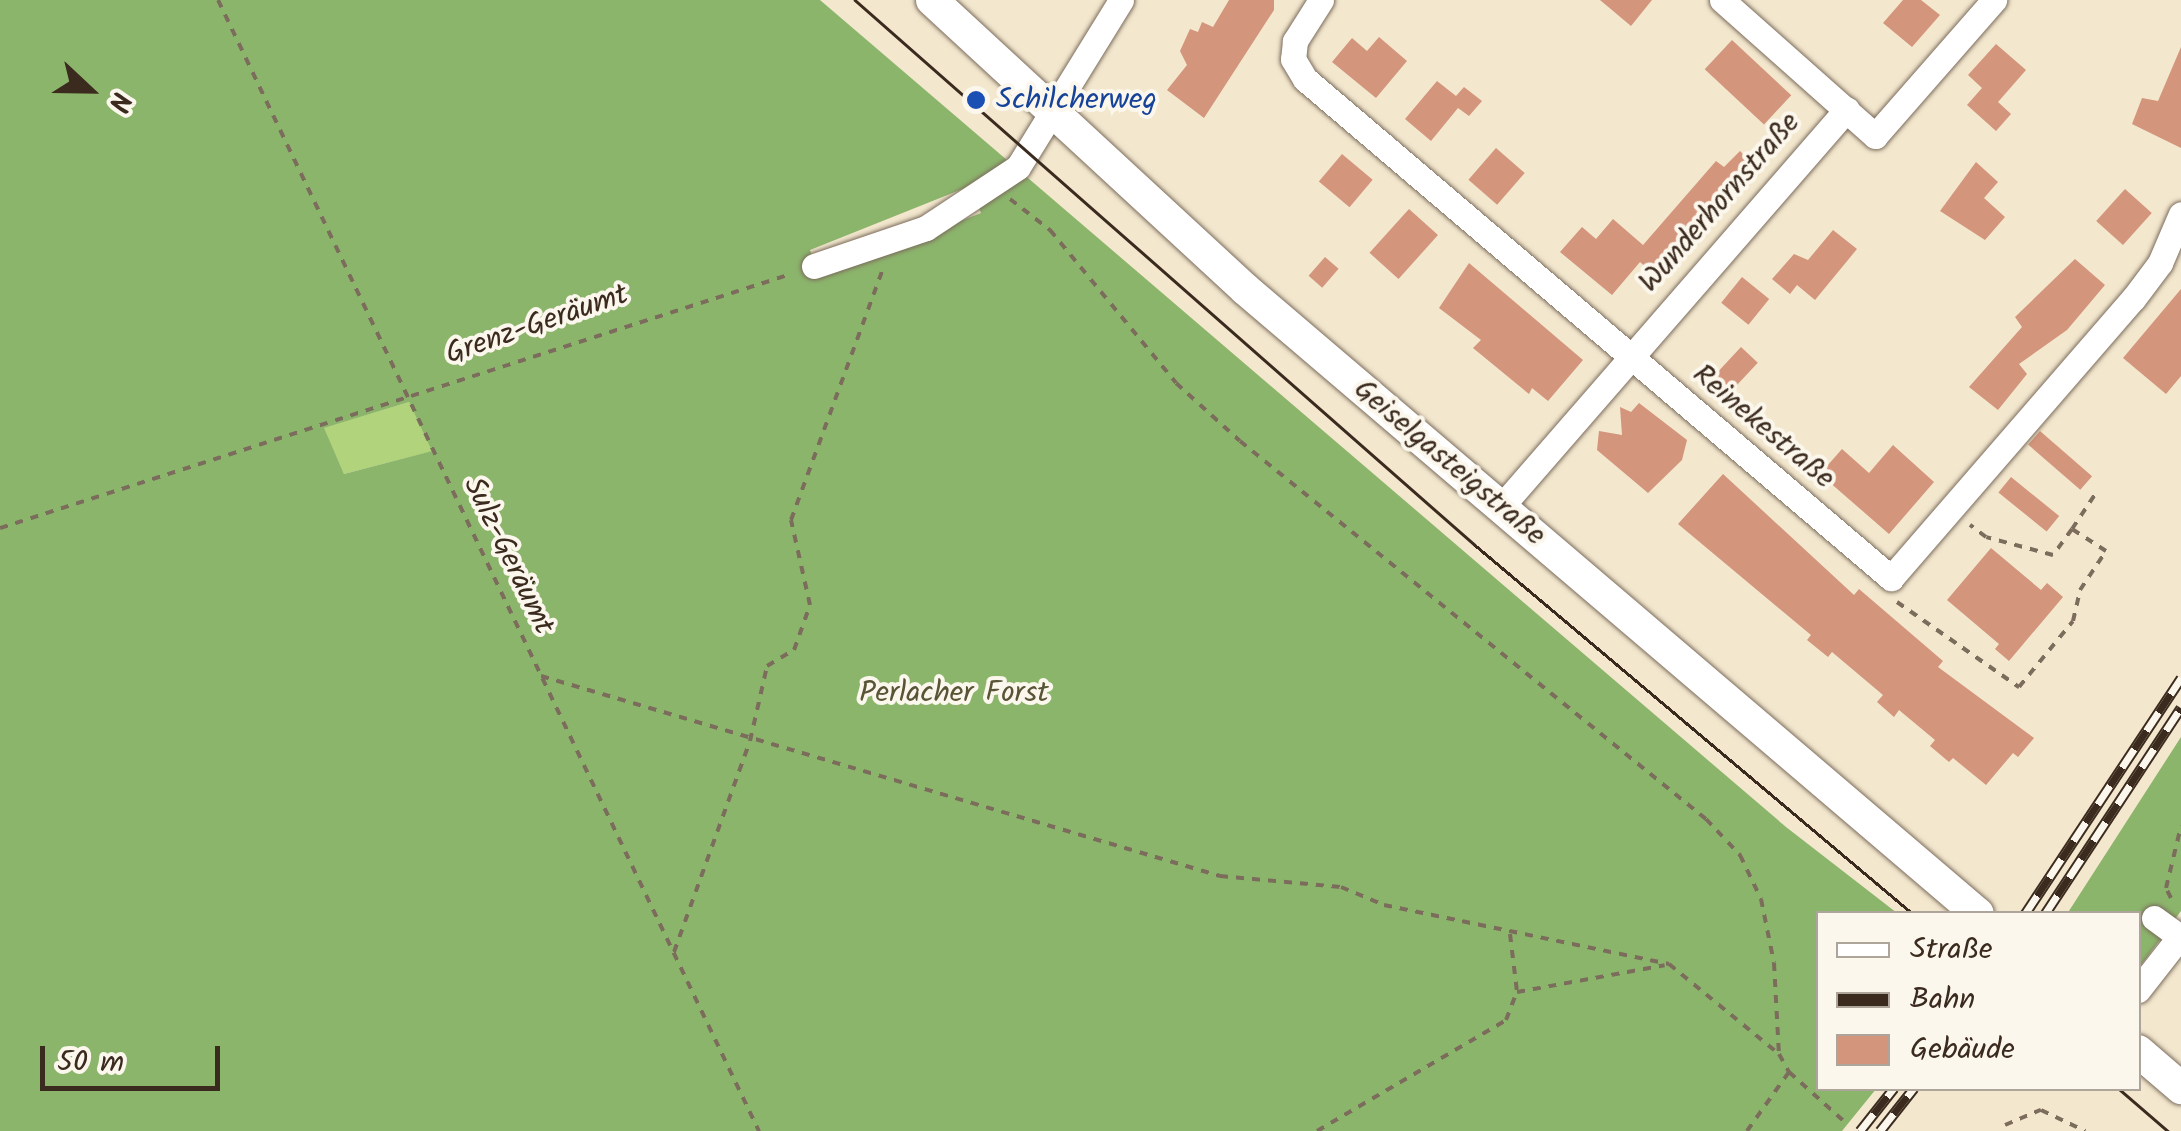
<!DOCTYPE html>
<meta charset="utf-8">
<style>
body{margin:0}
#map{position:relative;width:2181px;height:1131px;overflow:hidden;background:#f3e7ce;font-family:Kalam,sans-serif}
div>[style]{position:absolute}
.green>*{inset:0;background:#b1d37c}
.forest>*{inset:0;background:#8cb56c}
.building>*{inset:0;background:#d3957b;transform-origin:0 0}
.path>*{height:4px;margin-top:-2px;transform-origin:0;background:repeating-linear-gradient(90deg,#7b6c5c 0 8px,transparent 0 16px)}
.roads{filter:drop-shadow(0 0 2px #7b6c5c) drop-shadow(0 0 2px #7b6c5c)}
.minor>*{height:25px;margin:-12.5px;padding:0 12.5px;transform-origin:12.5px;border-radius:12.5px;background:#fff}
.major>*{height:32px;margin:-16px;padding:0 16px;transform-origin:16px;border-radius:16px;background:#fff}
.tram>*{height:2.5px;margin:-1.25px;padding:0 1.25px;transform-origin:1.25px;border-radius:1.25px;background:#3b2a1e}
.rail>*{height:11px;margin-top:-5.5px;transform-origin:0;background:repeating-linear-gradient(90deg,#fbf7ec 0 22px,#3b2a1e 0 44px);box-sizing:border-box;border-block:2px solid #3b2a1e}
.dots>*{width:28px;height:28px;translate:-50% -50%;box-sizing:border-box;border:5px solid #fbf7ec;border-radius:50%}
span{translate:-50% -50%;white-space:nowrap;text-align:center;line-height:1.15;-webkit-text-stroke:8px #fbf7ec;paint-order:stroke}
.transit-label{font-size:30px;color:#164399}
.left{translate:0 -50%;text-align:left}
.street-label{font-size:30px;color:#3b2a1e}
.park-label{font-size:30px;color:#585436}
.legend{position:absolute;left:1816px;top:911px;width:325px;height:180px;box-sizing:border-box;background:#fbf7ec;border:2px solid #aea59a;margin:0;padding:12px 18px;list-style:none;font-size:30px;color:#3b2a1e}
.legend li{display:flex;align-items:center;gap:20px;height:50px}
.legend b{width:50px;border:2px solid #aea59a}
.north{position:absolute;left:40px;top:40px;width:100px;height:100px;-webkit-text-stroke:8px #fbf7ec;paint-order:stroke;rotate:112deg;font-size:28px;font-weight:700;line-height:40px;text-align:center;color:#3b2a1e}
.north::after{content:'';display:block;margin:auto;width:35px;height:45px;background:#3b2a1e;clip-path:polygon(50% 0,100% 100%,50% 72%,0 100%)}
.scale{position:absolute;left:40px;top:1046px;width:180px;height:45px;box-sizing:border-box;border:5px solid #3b2a1e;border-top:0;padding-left:12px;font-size:30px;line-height:35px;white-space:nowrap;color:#3b2a1e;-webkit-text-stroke:8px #fbf7ec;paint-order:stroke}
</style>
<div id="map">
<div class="green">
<i style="clip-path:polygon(409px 402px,433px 451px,344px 474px,323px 428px)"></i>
</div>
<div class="forest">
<i style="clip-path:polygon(evenodd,0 0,820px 0,1786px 827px,1897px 913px,1818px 914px,1818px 1088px,1876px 1089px,1842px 1131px,0 1131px,0 0,970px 186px,981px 213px,820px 276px,810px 250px,970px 186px,0 0,409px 402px,432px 451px,344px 474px,324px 428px,409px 402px)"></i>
<i style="clip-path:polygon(2181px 737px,2181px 911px,2139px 968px,2138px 914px,2067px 914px)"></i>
</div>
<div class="building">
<i style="clip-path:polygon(1229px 0,1274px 0,1274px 10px,1204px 118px,1167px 90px,1187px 65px,1180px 51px,1190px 29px,1198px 32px,1202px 22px,1213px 27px)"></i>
<i style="clip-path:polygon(1600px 0,1652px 0,1631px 26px)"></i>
<i style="clip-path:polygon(1903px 0,1921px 0,1940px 15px,1912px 47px,1883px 23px)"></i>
<i style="clip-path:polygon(1379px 37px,1407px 61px,1376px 98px,1332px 62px,1352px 38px,1367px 51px)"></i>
<i style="left:1732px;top:40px;width:81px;height:40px;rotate:43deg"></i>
<i style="clip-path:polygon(1996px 44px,2026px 70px,1998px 102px,2011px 114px,1996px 131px,1967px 105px,1982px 88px,1968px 75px)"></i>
<i style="clip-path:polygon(2181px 47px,2181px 148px,2132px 124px,2142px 98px,2158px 101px)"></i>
<i style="clip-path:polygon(1437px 81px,1456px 96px,1464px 87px,1482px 101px,1469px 116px,1458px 108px,1431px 141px,1405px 119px)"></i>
<i style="left:1496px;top:148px;width:38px;height:42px;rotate:41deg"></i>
<i style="clip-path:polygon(1740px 151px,1755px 166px,1660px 280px,1640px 262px,1612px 295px,1560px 252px,1582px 227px,1596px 239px,1613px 219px,1643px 245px,1716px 161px,1724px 167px)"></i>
<i style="left:1342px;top:154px;width:40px;height:36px;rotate:40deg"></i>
<i style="clip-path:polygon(1976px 162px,1998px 182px,1984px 198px,2005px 217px,1985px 240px,1940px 211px)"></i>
<i style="left:2125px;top:189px;width:36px;height:43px;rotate:42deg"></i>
<i style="left:1409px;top:209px;width:39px;height:59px;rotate:42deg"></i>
<i style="clip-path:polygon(1833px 230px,1857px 249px,1815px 300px,1797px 285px,1790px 294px,1772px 279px,1794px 254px,1808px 260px)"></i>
<i style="left:1325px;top:257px;width:18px;height:25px;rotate:41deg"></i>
<i style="clip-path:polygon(2075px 259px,2105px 285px,2067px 330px,2019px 364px,2027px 374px,1998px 410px,1969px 387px,2022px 327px,2015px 317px)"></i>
<i style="clip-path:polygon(1469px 263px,1583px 360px,1548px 401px,1532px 388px,1529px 394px,1473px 348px,1481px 340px,1439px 308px)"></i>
<i style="left:1742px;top:277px;width:35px;height:33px;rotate:39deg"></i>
<i style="clip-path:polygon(2181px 289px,2181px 376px,2166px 394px,2123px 358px)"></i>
<i style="left:1741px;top:347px;width:23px;height:45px;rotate:43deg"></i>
<i style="clip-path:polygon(1639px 403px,1687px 440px,1682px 460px,1648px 493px,1597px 450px,1599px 431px,1622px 435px,1620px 407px,1631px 412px)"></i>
<i style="left:2040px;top:431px;width:69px;height:18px;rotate:41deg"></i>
<i style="clip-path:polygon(1893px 445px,1934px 482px,1889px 534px,1820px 474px,1842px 449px,1869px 473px)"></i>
<i style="clip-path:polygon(1723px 474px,1854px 595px,1859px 589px,1943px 661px,1938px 667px,2034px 738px,2018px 757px,2013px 753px,1986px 785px,1953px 758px,1949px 762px,1930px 746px,1935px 740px,1899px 710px,1894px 717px,1877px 702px,1883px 695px,1832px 652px,1828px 657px,1807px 640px,1811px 635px,1678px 524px)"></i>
<i style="left:2011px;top:477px;width:62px;height:20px;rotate:39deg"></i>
<i style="clip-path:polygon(1991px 548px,2041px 590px,2047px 583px,2063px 597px,2009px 661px,1995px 649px,1999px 644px,1947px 600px)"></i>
</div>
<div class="path">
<i style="left:218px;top:0;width:1254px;rotate:64.44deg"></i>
<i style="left:1010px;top:199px;width:51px;rotate:37.8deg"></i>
<i style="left:1050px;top:230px;width:198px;rotate:50.5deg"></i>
<i style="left:1176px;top:383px;width:86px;rotate:42.2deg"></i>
<i style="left:1240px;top:441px;width:600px;rotate:39.05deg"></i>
<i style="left:1706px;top:819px;width:50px;rotate:46.6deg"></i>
<i style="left:1740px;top:855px;width:49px;rotate:64.5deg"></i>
<i style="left:1761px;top:899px;width:65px;rotate:78.5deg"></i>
<i style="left:1774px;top:963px;width:91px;rotate:86.9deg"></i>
<i style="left:0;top:528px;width:831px;rotate:-17.8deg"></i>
<i style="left:2072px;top:529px;width:43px;rotate:-56.3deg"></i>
<i style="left:1897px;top:602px;width:149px;rotate:34.9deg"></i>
<i style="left:2019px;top:687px;width:85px;rotate:-50.7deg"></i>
<i style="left:2073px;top:621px;width:32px;rotate:-77deg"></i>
<i style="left:2080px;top:590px;width:47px;rotate:-56.3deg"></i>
<i style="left:2106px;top:551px;width:40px;rotate:-147.1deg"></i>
<i style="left:2072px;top:529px;width:32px;rotate:126deg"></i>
<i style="left:2053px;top:555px;width:69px;rotate:-165deg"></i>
<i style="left:1986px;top:537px;width:20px;rotate:-143deg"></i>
<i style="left:541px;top:676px;width:708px;rotate:16.41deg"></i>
<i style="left:1220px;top:876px;width:121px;rotate:5.2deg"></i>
<i style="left:1341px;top:887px;width:47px;rotate:22.7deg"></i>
<i style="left:1384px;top:905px;width:291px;rotate:11.7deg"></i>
<i style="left:1669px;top:964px;width:142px;rotate:39.3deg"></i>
<i style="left:1779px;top:1054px;width:21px;rotate:61deg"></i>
<i style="left:1789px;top:1072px;width:78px;rotate:41.9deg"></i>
<i style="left:2171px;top:898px;width:11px;rotate:-117deg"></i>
<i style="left:2166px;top:888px;width:64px;rotate:-76.4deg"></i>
<i style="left:1510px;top:934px;width:58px;rotate:83.1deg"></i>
<i style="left:674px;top:952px;width:224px;rotate:-70.2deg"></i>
<i style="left:750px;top:741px;width:77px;rotate:-77.2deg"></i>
<i style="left:767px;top:666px;width:31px;rotate:-31deg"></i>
<i style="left:794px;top:650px;width:48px;rotate:-70.4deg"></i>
<i style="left:810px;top:605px;width:87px;rotate:-102.6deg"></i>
<i style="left:791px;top:520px;width:268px;rotate:-69.9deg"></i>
<i style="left:2005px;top:1125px;width:39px;rotate:-23deg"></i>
<i style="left:2041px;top:1110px;width:49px;rotate:25.5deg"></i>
<i style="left:1317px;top:1131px;width:219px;rotate:-30.4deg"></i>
<i style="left:1506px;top:1020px;width:30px;rotate:-69deg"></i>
<i style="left:1517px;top:992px;width:150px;rotate:-10.3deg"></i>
<i style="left:1747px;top:1131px;width:72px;rotate:-54.6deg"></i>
</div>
<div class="roads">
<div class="minor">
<i style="left:1321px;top:0;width:49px;rotate:122.4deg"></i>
<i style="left:1295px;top:41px;width:18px;rotate:96deg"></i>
<i style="left:1293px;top:59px;width:23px;rotate:59deg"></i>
<i style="left:1305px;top:79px;width:770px;rotate:40.42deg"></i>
<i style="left:1891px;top:578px;width:369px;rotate:-49.1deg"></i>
<i style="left:2133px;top:299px;width:45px;rotate:-53.1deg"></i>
<i style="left:2160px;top:263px;width:53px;rotate:-66.8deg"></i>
<i style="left:1722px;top:0;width:205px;rotate:41.6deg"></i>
<i style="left:1875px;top:136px;width:181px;rotate:-48.8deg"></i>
<i style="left:814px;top:266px;width:118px;rotate:-18.7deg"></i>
<i style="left:926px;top:228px;width:110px;rotate:-33.5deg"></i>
<i style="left:1018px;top:167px;width:196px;rotate:-58.3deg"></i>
<i style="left:1501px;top:507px;width:527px;rotate:-49deg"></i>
<i style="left:2154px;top:918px;width:32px;rotate:36deg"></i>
<i style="left:2138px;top:990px;width:70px;rotate:-52deg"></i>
</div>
<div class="major">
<i style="left:932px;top:0;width:426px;rotate:42.7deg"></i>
<i style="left:1245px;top:289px;width:963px;rotate:40.45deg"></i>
<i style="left:2138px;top:1051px;width:57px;rotate:40.7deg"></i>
</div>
</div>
<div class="tram">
<i style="left:855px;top:0;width:825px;rotate:41.32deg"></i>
<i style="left:1475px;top:545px;width:573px;rotate:40.11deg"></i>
<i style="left:2118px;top:1088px;width:66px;rotate:40.7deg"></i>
</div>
<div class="rail">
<i style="left:2025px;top:914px;width:283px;rotate:-56.5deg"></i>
<i style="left:2045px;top:914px;width:247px;rotate:-56.6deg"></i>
<i style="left:1860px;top:1131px;width:55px;rotate:-51.7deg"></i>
<i style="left:1880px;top:1131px;width:55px;rotate:-51.7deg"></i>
</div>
<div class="dots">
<i style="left:976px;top:100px;background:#1a4fb4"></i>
</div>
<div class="transit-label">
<span class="left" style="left:996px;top:100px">Schilcherweg</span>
</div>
<div class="street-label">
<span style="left:1720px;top:203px;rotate:-49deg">Wunderhornstraße</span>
<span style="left:537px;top:325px;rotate:-19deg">Grenz-Geräumt</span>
<span style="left:1763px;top:427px;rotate:40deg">Reinekestraße</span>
<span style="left:1449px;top:463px;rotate:40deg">Geiselgasteigstraße</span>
<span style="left:508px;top:556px;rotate:64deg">Sulz-Geräumt</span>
</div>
<div class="park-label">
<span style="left:954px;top:693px">Perlacher Forst</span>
</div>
<ul class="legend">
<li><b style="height:12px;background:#fff"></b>Straße</li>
<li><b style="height:12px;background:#3b2a1e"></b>Bahn</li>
<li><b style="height:28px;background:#d3957b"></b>Gebäude</li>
</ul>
<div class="north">N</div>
<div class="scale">50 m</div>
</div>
